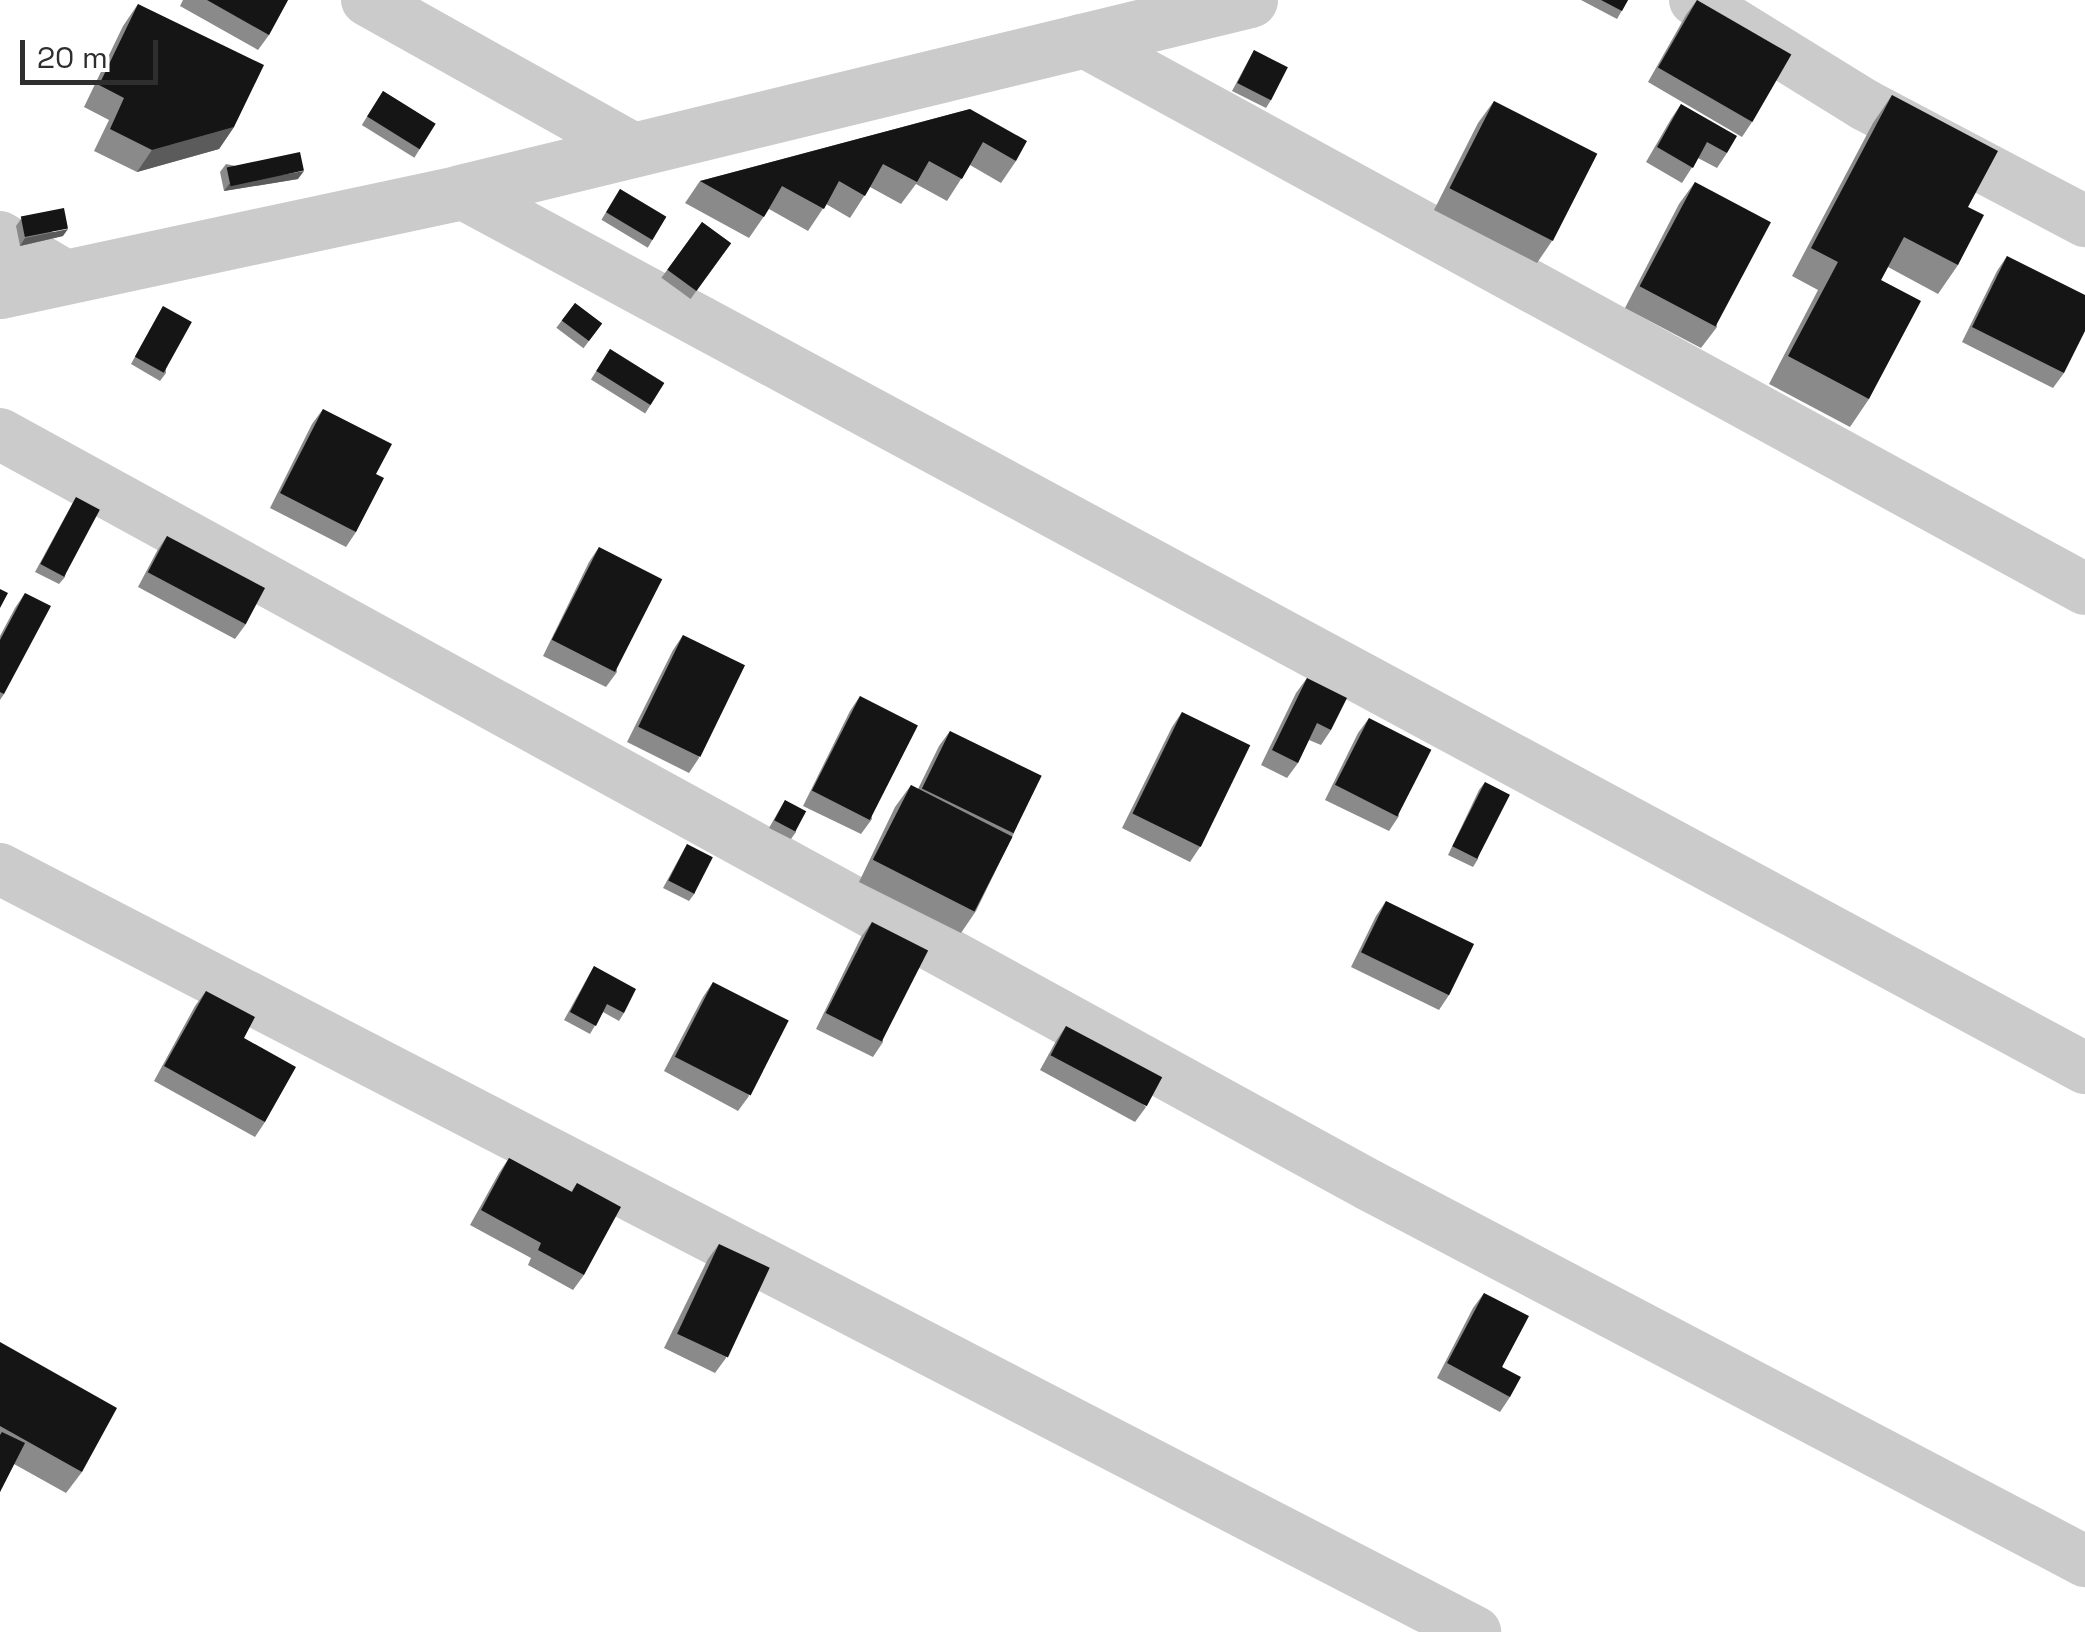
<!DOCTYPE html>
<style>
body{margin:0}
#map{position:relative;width:2085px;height:1632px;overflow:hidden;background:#fff;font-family:"Space Grotesk",sans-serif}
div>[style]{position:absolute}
.minor>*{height:52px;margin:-26px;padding:0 26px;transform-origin:26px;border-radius:26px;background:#cbcbcb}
.tertiary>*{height:55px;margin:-27.5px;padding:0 27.5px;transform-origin:27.5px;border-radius:27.5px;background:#cbcbcb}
.wall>*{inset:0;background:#8a8a8a;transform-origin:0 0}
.shaded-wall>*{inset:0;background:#5b5b5b}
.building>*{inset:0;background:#151515;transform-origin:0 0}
span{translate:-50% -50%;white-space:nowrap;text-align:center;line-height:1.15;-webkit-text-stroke:10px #fff;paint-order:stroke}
.scale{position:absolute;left:20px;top:40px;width:138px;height:45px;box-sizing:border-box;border:5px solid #2e2e2e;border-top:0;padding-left:12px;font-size:30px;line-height:35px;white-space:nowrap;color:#2e2e2e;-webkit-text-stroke:8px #fff;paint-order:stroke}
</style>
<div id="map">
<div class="minor">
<i style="left:367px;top:0;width:304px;rotate:29.2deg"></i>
<i style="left:1695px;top:0;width:200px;rotate:31.7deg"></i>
<i style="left:1865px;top:105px;width:249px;rotate:27.8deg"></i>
<i style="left:1081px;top:40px;width:1144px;rotate:28.67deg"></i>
<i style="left:460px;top:192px;width:1846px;rotate:28.33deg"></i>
<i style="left:0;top:237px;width:78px;rotate:30.8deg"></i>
<i style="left:0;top:434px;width:1561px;rotate:28.75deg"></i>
<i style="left:1369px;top:1185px;width:809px;rotate:27.71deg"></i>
<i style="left:0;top:869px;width:1661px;rotate:27.35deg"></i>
</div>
<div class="tertiary">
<i style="left:0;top:291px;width:471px;rotate:-12.1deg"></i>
<i style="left:460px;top:192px;width:813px;rotate:-13.66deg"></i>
</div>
<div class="wall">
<i style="clip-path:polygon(183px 0,288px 0,269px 35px,258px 50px,180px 6px)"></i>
<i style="clip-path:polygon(1581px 0,1628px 0,1617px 19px)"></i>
<i style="clip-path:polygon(1697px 0,1752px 122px,1742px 137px,1648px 82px,1686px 15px)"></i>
<i style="clip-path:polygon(138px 4px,234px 127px,219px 149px,137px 172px,94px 151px,109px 120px,84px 107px,123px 26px)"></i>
<i style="clip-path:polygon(1254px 50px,1271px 100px,1266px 108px,1232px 91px)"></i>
<i style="left:383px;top:91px;width:62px;height:40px;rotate:32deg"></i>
<i style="clip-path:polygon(1892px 95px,1968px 207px,1958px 265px,1938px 294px,1888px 267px,1881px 280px,1869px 399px,1850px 427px,1769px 384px,1818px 290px,1792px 276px,1873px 123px)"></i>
<i style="clip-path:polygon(1494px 101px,1552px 241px,1537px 263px,1434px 210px,1478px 123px)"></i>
<i style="clip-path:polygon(1681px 104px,1727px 153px,1717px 168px,1698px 158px,1682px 183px,1646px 162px,1671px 119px)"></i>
<i style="clip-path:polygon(970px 109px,1016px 161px,1001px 183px,970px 165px,947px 201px,916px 184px,901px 204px,870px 187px,850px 218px,826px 204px,808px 231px,769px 209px,749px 238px,685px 203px,700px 181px)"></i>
<i style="clip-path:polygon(226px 164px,298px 179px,224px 191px,220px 172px)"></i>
<i style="clip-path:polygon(1695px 182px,1717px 327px,1701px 348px,1625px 308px,1679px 204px)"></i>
<i style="left:620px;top:189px;width:54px;height:36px;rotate:31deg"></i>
<i style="clip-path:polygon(21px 219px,63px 236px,20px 246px,16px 226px)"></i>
<i style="left:702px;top:222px;width:36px;height:69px;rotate:36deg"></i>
<i style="clip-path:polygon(2007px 256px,2064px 373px,2053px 388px,1962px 342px,1997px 271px)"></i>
<i style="left:575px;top:303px;width:34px;height:31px;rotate:37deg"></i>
<i style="clip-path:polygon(163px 306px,166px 373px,160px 381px,131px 364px)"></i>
<i style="left:610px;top:349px;width:64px;height:36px;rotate:32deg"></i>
<i style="clip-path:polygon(323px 409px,376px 474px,356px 532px,346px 547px,270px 508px,312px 424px)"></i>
<i style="clip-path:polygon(76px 497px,65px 577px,59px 584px,35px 572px)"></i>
<i style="clip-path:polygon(167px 536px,246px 624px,235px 639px,138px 587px,157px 551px)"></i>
<i style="clip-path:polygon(599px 547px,617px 672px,606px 687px,543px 656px,589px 562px)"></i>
<i style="clip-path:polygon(25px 593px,4px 694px,0 700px,0 636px,15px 608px)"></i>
<i style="clip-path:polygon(683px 635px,699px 758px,689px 773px,627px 742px,673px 650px)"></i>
<i style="clip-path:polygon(1307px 678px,1331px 730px,1321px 745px,1309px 740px,1298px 763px,1287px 778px,1261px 765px,1296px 693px)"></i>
<i style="clip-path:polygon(860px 696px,872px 819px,861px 834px,803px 806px,850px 711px)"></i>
<i style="clip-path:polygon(1182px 712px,1200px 847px,1190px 862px,1122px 828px,1172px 727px)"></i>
<i style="clip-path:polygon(1369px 718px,1399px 816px,1389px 831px,1325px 800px,1358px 733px)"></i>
<i style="clip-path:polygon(950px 731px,1014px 833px,976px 911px,961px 933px,859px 882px,895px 807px,911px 785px,918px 789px,939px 746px)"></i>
<i style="clip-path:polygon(1485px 782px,1478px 859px,1473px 867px,1448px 855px,1479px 790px)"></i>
<i style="clip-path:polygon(785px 800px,796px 832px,791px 839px,769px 828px)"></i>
<i style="clip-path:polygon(687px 844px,695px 893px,689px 901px,663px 888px)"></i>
<i style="clip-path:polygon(1386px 901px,1449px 995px,1439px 1010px,1351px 967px,1376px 916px)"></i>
<i style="clip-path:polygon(872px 922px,883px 1042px,873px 1057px,816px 1029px,861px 937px)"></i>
<i style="clip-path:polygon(594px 966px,624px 1013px,619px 1021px,603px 1012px,590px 1034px,564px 1020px)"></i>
<i style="clip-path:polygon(713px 982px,749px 1096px,738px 1111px,664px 1071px,703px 997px)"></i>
<i style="clip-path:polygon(206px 991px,244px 1038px,265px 1122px,255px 1137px,154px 1081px,195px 1006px)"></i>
<i style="clip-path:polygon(1066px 1026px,1146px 1107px,1135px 1122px,1040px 1070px,1056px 1041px)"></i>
<i style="clip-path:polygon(509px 1158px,571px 1192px,577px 1183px,584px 1275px,573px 1290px,528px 1265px,531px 1258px,470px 1225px,499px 1173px)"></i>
<i style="clip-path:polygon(719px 1244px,726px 1358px,715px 1373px,664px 1348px,708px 1259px)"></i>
<i style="clip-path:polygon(1484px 1293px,1510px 1397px,1500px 1412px,1437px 1378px,1473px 1308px)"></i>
<i style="clip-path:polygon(0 1342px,82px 1472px,66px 1493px,14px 1464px,0 1492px)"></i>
</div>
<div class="shaded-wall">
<i style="clip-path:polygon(234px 127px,219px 149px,137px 172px,152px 150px)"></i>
<i style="clip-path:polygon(304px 171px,298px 179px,224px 191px,229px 184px)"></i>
<i style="clip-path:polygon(68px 229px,63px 236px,20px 246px,25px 238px)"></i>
</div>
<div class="building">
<i style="clip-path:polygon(207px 0,288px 0,269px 35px)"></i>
<i style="clip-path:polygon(1601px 0,1628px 0,1622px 11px)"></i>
<i style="left:1697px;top:0;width:109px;height:78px;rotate:30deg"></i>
<i style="clip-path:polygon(138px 4px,264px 65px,234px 127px,152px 150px,110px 129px,124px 98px,99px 85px)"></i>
<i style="left:1254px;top:50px;width:38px;height:37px;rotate:27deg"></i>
<i style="left:383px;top:91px;width:62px;height:30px;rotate:32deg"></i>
<i style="clip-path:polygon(1892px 95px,1998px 151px,1968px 207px,1984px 215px,1958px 265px,1904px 237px,1881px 280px,1921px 301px,1869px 399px,1788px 356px,1838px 262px,1811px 248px)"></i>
<i style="left:1494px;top:101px;width:116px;height:98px;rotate:27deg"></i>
<i style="clip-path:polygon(1681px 104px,1737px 136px,1727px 153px,1707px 142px,1693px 168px,1657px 147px)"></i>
<i style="clip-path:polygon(970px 109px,1027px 141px,1016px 161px,983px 142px,962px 179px,929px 161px,917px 182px,883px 164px,865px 196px,839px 181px,824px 209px,782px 186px,764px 217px,700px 181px)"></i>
<i style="left:300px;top:152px;width:19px;height:75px;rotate:78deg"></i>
<i style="left:1695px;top:182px;width:86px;height:118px;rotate:28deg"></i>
<i style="left:620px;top:189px;width:54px;height:27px;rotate:31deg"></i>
<i style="left:64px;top:208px;width:21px;height:44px;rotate:79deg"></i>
<i style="left:702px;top:222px;width:36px;height:59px;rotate:36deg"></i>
<i style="clip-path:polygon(2007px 256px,2085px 295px,2085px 331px,2064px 373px,1972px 327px)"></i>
<i style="left:575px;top:303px;width:34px;height:22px;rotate:37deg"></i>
<i style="left:163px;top:306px;width:33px;height:58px;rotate:29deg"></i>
<i style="left:610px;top:349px;width:64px;height:26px;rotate:32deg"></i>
<i style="clip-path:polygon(323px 409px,392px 444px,376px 474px,384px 478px,356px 532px,280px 493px)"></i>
<i style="left:76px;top:497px;width:27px;height:76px;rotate:28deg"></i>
<i style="left:167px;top:536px;width:111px;height:41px;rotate:28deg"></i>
<i style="left:599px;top:547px;width:71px;height:104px;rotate:27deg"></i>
<i style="clip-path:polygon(0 589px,8px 593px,0 608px)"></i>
<i style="clip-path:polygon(25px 593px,51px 606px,4px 694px,0 692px,0 640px)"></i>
<i style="left:683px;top:635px;width:69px;height:102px;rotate:26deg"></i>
<i style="clip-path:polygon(1307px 678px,1347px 698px,1331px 730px,1317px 723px,1298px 763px,1272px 750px)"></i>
<i style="left:860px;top:696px;width:65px;height:106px;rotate:27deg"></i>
<i style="left:1182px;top:712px;width:76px;height:113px;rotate:26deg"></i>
<i style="left:1369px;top:718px;width:70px;height:75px;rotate:27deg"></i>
<i style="left:950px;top:731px;width:102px;height:64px;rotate:26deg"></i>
<i style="left:1485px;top:782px;width:28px;height:72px;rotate:27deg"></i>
<i style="left:911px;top:785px;width:114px;height:84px;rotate:27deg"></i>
<i style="left:785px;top:800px;width:24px;height:23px;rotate:28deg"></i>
<i style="left:687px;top:844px;width:29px;height:41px;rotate:27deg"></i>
<i style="left:1386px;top:901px;width:98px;height:57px;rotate:26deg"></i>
<i style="left:872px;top:922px;width:63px;height:102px;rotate:27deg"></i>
<i style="clip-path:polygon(594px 966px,636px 989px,624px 1013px,607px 1004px,596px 1026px,570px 1012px)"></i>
<i style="left:713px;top:982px;width:85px;height:84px;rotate:27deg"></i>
<i style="clip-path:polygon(206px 991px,255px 1017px,244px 1038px,296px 1067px,265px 1122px,164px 1066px)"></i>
<i style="left:1066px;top:1026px;width:109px;height:33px;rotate:28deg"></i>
<i style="clip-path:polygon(509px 1158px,572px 1192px,577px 1183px,621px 1207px,584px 1275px,538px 1250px,541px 1243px,481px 1210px)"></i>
<i style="left:719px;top:1244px;width:56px;height:99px;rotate:25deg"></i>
<i style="clip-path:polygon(1484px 1293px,1529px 1316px,1502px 1367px,1521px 1377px,1510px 1397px,1447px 1363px)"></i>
<i style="clip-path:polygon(0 1342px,117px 1408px,82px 1472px,0 1426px)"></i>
<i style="clip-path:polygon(2px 1432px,25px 1443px,0 1492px,0 1435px)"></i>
</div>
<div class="scale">20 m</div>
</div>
